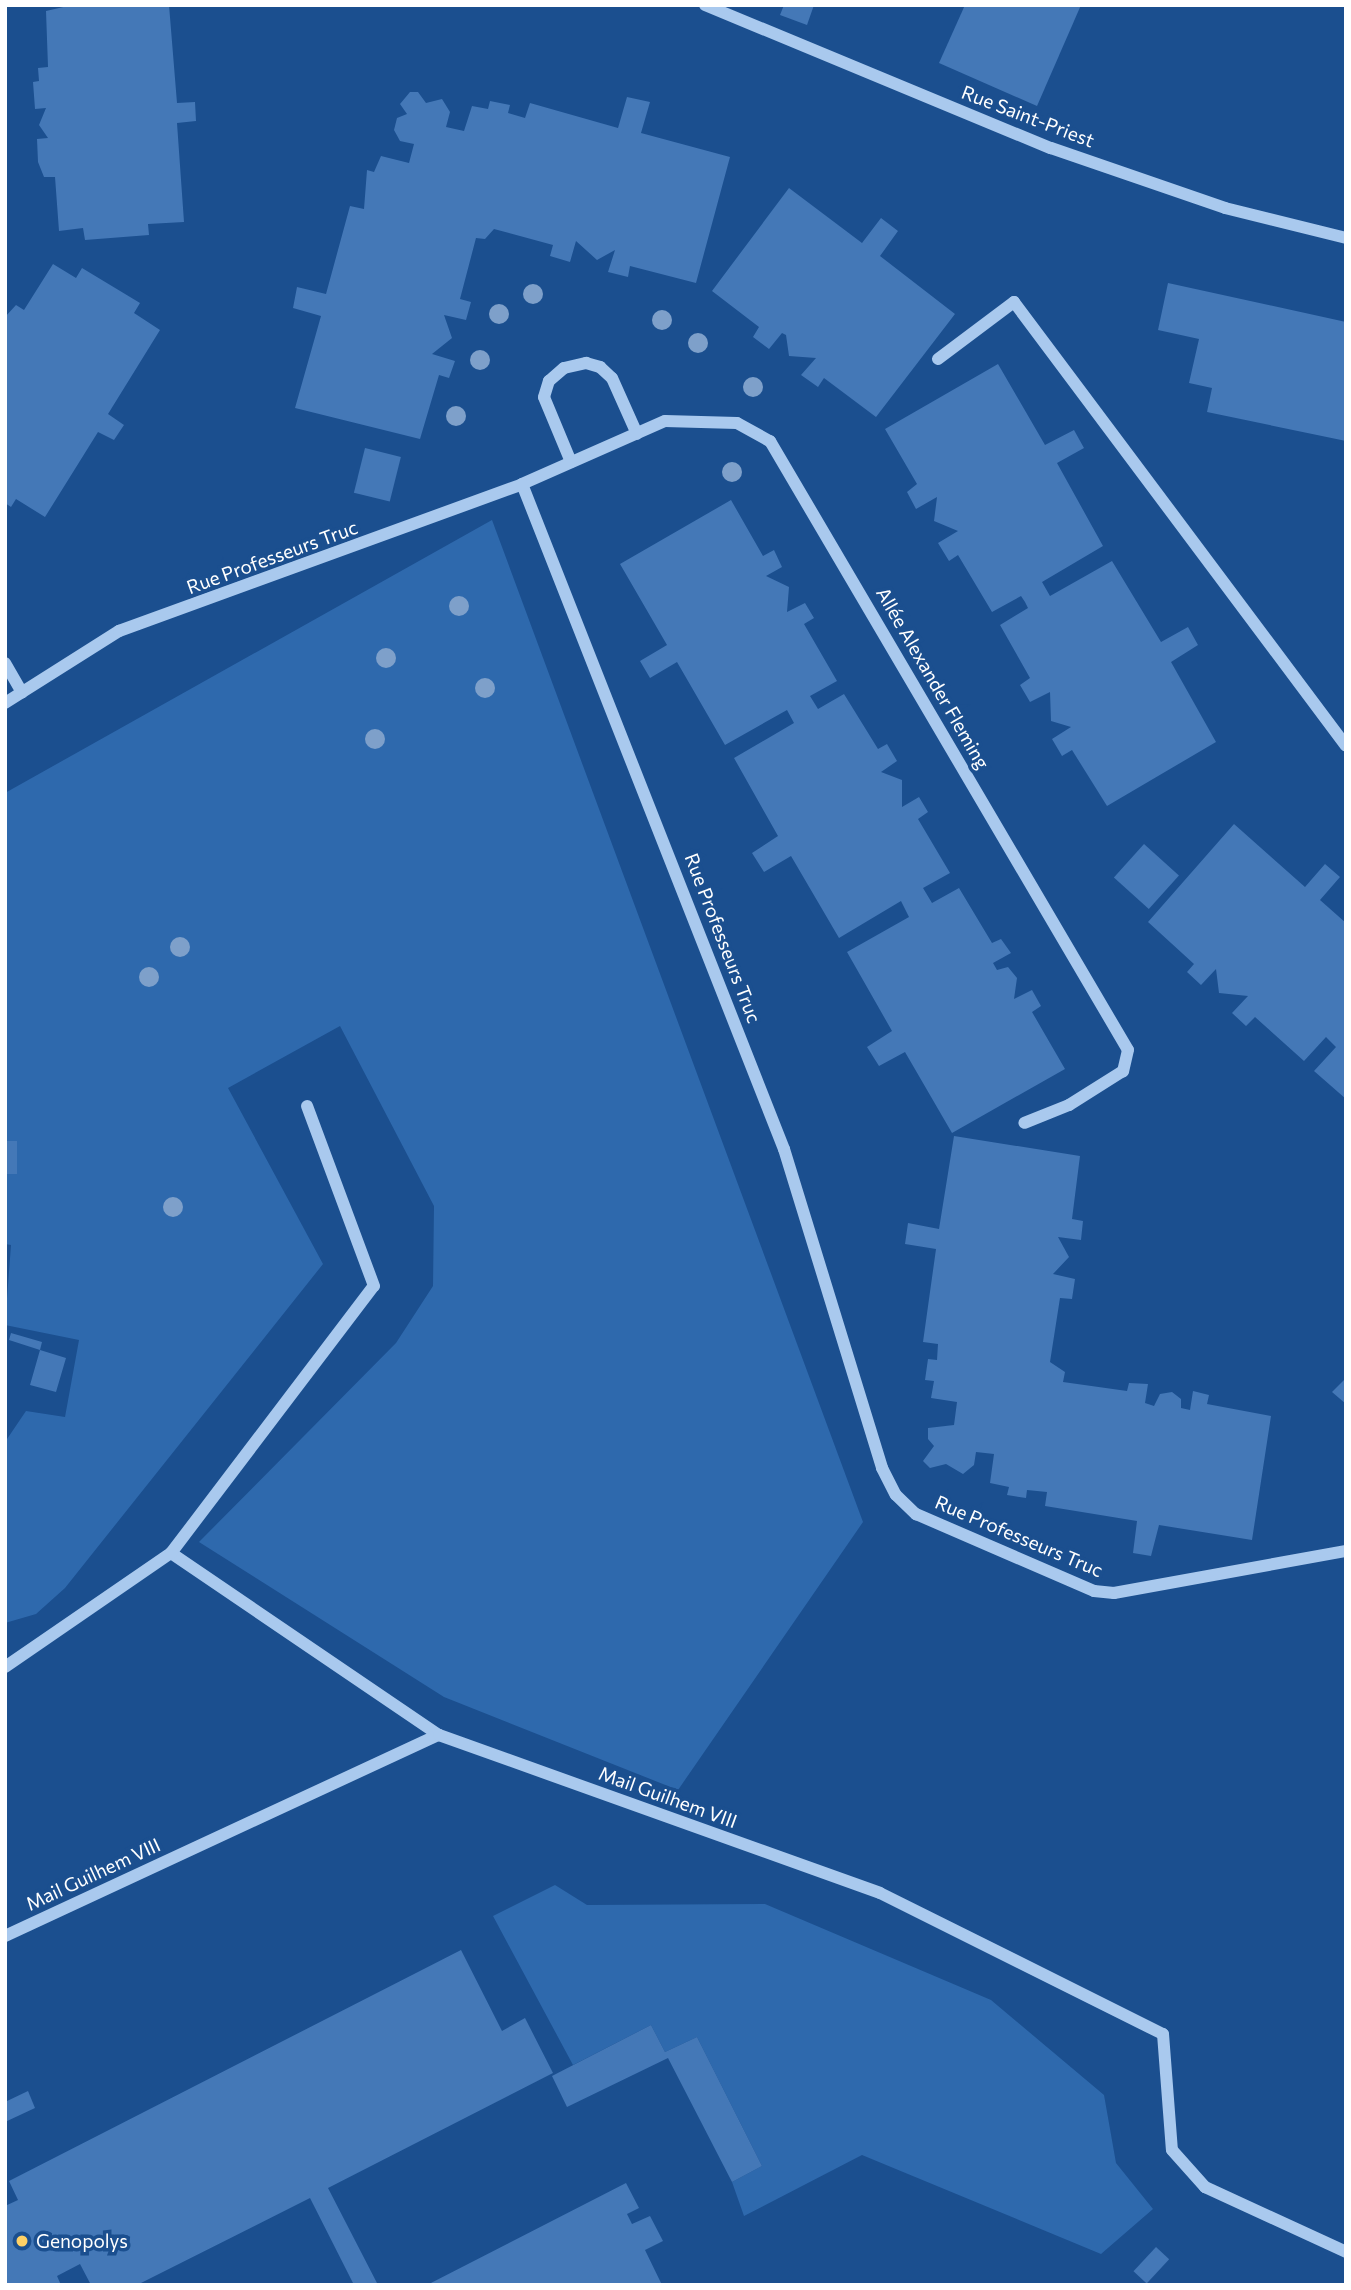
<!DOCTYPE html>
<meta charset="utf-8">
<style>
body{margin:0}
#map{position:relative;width:1351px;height:2290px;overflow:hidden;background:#1b4f8f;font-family:Commissioner,sans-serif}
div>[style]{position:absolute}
.green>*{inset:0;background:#2e69ad}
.building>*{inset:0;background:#4478b7;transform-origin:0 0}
.minor>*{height:12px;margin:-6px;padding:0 6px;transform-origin:6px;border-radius:6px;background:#a9c9ee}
.trees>*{width:20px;height:20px;margin:-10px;border-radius:50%;background:#7ea0ca}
.dots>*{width:19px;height:19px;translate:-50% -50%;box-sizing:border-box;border:4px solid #1b4f8f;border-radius:50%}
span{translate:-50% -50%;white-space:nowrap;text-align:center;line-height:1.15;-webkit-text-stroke:7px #1b4f8f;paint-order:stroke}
.street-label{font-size:19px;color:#fff}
.poi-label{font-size:19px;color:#fff}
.left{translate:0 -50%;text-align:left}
.frame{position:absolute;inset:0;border:7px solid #fff;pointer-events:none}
</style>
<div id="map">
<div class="green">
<i style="clip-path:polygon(492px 520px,863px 1522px,678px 1790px,444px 1697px,199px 1542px,396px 1343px,433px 1286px,434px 1206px,340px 1026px,228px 1088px,323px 1264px,65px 1588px,36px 1614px,5px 1623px,5px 1442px,26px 1411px,65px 1417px,79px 1340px,5px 1325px,11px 1245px,5px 1244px,5px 1169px,16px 1141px,5px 1142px,5px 793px)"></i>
<i style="clip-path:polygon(555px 1885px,587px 1905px,765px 1904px,991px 2000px,1104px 2095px,1116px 2163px,1153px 2209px,1101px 2254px,862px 2155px,744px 2216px,732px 2182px,762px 2166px,697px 2037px,665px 2052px,651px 2025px,573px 2065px,493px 1916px)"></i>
</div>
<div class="building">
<i style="clip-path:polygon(72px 5px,169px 5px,177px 103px,195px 102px,196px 121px,177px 123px,184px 222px,148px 224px,149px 235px,85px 240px,83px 228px,59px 231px,55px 177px,44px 177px,38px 162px,37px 139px,48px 138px,39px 125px,46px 108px,35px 109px,33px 82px,39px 81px,38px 68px,48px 67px,46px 11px)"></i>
<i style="clip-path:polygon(784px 5px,814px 5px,807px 25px,780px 15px)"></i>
<i style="clip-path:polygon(965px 5px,1081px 5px,1037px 106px,939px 63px)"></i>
<i style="clip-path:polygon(410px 92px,418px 92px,426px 103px,442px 99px,450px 112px,446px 127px,464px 131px,472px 106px,488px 109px,490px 101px,510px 105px,508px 113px,525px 118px,530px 103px,618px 128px,627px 97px,650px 102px,641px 133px,730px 157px,696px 283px,630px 266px,628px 277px,608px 272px,615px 250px,597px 260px,576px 241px,570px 262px,550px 256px,553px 245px,494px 229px,485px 239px,476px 238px,460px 299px,471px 302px,466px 320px,444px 315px,452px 338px,432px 354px,455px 361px,449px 378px,439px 375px,420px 439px,295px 408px,321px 316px,293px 308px,297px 287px,326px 294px,350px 206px,364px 209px,367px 170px,374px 172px,381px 156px,409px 163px,414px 144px,400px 141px,394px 130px,397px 118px,407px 114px,400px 104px)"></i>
<i style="clip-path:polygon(789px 188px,862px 243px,881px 218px,898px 231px,880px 256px,955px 314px,876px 417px,824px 378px,818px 387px,801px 375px,816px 358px,789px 356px,786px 335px,782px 333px,769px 349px,753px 337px,759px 327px,712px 291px)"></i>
<i style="clip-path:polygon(53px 264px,76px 278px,82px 268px,140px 303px,134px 313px,160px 330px,108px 414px,124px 425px,114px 440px,98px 432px,45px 517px,16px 499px,11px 507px,5px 503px,5px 317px,16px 305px,24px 310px)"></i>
<i style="clip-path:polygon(1168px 283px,1346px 322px,1346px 441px,1207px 412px,1212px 388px,1189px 383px,1199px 339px,1158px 330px)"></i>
<i style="clip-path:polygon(998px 364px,1045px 445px,1074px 430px,1084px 448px,1057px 463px,1103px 546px,1042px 582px,1050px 596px,1112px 561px,1161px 642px,1188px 627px,1198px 645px,1171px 662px,1216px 742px,1107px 806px,1072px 750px,1062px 756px,1052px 739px,1071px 727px,1051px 721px,1050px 692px,1030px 702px,1020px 685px,1030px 678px,1000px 625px,1028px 608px,1025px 602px,1021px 596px,992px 612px,958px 555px,949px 561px,938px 543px,958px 531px,934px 521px,937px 497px,916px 509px,907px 492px,917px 484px,885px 429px)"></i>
<i style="left:365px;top:448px;width:37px;height:46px;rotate:14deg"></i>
<i style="clip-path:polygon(731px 500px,763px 556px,774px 550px,782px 567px,766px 576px,789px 587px,787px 612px,805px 603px,814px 618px,804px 624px,837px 681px,810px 696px,818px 709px,844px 694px,878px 749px,887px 744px,897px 761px,881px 772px,902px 780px,902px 807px,919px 797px,928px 812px,918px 819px,950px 873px,923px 888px,932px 903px,959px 888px,992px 943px,1001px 939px,1011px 953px,993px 963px,997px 970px,1008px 967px,1017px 978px,1014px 999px,1032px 990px,1041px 1006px,1032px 1012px,1065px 1069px,952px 1133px,905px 1052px,879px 1066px,867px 1047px,892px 1031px,847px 952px,909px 917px,901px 901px,839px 938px,791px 856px,764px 872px,752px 853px,778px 836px,734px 758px,794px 723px,787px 710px,725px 745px,677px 662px,650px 678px,640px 661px,667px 645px,620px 564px)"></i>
<i style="clip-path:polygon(1234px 824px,1305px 887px,1325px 864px,1340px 877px,1320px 900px,1346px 923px,1346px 1099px,1314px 1071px,1336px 1047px,1326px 1037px,1304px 1061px,1255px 1017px,1246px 1026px,1232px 1013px,1248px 996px,1219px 993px,1216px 969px,1201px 985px,1187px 972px,1194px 964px,1148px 922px)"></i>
<i style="left:1144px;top:844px;width:47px;height:45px;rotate:42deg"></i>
<i style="clip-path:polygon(954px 1136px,1080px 1156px,1072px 1219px,1083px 1221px,1081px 1240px,1058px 1237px,1069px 1257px,1053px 1274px,1075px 1279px,1072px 1299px,1060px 1298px,1050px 1362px,1065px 1372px,1063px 1382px,1127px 1391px,1129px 1383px,1148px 1384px,1145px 1403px,1154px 1406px,1160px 1394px,1172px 1392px,1181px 1399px,1181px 1408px,1190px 1410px,1193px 1391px,1209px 1395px,1207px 1404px,1271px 1416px,1252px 1540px,1159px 1525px,1151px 1556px,1133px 1553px,1137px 1521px,1045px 1506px,1047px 1492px,1027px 1490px,1026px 1498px,1007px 1495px,1009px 1487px,990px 1483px,994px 1454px,976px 1452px,974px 1465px,963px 1474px,946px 1464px,930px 1468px,923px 1461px,934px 1446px,928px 1439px,928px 1428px,954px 1425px,957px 1402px,931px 1398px,934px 1381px,925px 1380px,928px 1359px,937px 1360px,938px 1344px,923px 1342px,936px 1249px,905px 1244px,908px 1223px,939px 1229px)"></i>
<i style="left:17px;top:1141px;width:33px;height:12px;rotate:90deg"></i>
<i style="clip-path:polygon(11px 1333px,42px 1342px,40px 1350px,66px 1358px,56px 1392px,30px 1385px,40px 1350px,9px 1340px)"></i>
<i style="clip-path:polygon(1346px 1378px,1346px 1404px,1332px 1392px)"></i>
<i style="clip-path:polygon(461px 1950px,502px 2031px,525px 2018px,553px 2073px,328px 2188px,378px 2285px,354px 2285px,310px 2198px,137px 2285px,91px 2285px,80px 2264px,57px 2276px,61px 2285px,5px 2285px,5px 2206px,18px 2200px,9px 2181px)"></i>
<i style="clip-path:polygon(651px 2025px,665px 2052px,697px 2037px,762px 2166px,732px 2182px,668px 2058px,567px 2107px,552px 2076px)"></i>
<i style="clip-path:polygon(28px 2091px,35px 2108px,5px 2122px,5px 2102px)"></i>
<i style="clip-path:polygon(626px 2183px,639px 2208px,627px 2214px,632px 2224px,650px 2216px,663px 2241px,645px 2250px,662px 2285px,427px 2285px)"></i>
<i style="left:1156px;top:2247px;width:18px;height:33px;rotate:43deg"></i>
</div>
<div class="minor">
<i style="left:705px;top:5px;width:374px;rotate:22.5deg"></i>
<i style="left:1051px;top:148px;width:184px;rotate:19deg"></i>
<i style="left:1225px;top:208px;width:125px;rotate:13.9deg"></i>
<i style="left:938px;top:359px;width:95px;rotate:-36.9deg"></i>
<i style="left:1014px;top:302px;width:554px;rotate:53.21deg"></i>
<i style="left:571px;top:462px;width:70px;rotate:-112.6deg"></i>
<i style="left:544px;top:397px;width:17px;rotate:-73deg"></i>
<i style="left:549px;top:381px;width:20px;rotate:-41deg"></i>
<i style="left:564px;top:368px;width:23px;rotate:-13deg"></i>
<i style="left:586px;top:363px;width:15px;rotate:16deg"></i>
<i style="left:600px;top:367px;width:16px;rotate:43deg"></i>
<i style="left:612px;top:378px;width:61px;rotate:65.9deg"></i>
<i style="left:522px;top:484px;width:156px;rotate:-23.8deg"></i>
<i style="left:665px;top:421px;width:72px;rotate:1.6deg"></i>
<i style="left:737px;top:423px;width:38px;rotate:29deg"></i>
<i style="left:770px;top:441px;width:706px;rotate:59.55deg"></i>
<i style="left:1128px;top:1050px;width:22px;rotate:103deg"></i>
<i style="left:1123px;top:1071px;width:64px;rotate:147.8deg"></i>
<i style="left:1069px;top:1105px;width:48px;rotate:158.2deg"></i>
<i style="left:5px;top:663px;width:34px;rotate:60deg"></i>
<i style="left:5px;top:703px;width:135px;rotate:-32.3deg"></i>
<i style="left:119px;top:631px;width:429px;rotate:-20deg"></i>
<i style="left:522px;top:484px;width:715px;rotate:68.5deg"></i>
<i style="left:784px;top:1149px;width:334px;rotate:72.9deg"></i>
<i style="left:882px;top:1468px;width:30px;rotate:63deg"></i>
<i style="left:896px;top:1495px;width:28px;rotate:44deg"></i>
<i style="left:916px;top:1514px;width:194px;rotate:23.4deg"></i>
<i style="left:1094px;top:1591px;width:20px;rotate:6deg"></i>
<i style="left:1114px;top:1593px;width:236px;rotate:-10.3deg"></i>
<i style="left:171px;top:1553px;width:324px;rotate:34.2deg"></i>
<i style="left:5px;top:1667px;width:201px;rotate:-34.5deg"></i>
<i style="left:171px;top:1553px;width:335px;rotate:-52.8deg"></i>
<i style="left:374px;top:1286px;width:192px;rotate:-110.4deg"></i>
<i style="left:5px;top:1936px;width:478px;rotate:-24.9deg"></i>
<i style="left:439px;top:1735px;width:468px;rotate:19.7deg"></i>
<i style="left:880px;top:1893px;width:316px;rotate:26.5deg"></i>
<i style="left:1163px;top:2034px;width:116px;rotate:85.6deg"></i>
<i style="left:1172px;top:2150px;width:50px;rotate:48.3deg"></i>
<i style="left:1205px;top:2187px;width:155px;rotate:24.7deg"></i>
</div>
<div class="trees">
<i style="left:533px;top:294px"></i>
<i style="left:499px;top:314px"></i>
<i style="left:662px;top:320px"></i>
<i style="left:698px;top:343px"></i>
<i style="left:480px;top:360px"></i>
<i style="left:753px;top:387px"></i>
<i style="left:456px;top:416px"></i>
<i style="left:732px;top:472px"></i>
<i style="left:459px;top:606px"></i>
<i style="left:386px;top:658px"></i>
<i style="left:485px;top:688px"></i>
<i style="left:375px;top:739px"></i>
<i style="left:180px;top:947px"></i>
<i style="left:149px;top:977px"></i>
<i style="left:173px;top:1207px"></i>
</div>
<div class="dots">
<i style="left:22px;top:2241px;background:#ffd166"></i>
</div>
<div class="street-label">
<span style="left:1028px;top:116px;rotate:21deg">Rue Saint-Priest</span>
<span style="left:272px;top:557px;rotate:-20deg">Rue Professeurs Truc</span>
<span style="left:933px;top:678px;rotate:60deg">Allée Alexander Fleming</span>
<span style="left:723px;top:938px;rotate:69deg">Rue Professeurs Truc</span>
<span style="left:1019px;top:1536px;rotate:23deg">Rue Professeurs Truc</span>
<span style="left:668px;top:1797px;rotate:20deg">Mail Guilhem VIII</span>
<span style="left:93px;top:1874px;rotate:-25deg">Mail Guilhem VIII</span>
</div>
<div class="poi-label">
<span class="left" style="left:36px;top:2241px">Genopolys</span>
</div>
<div class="frame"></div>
</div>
